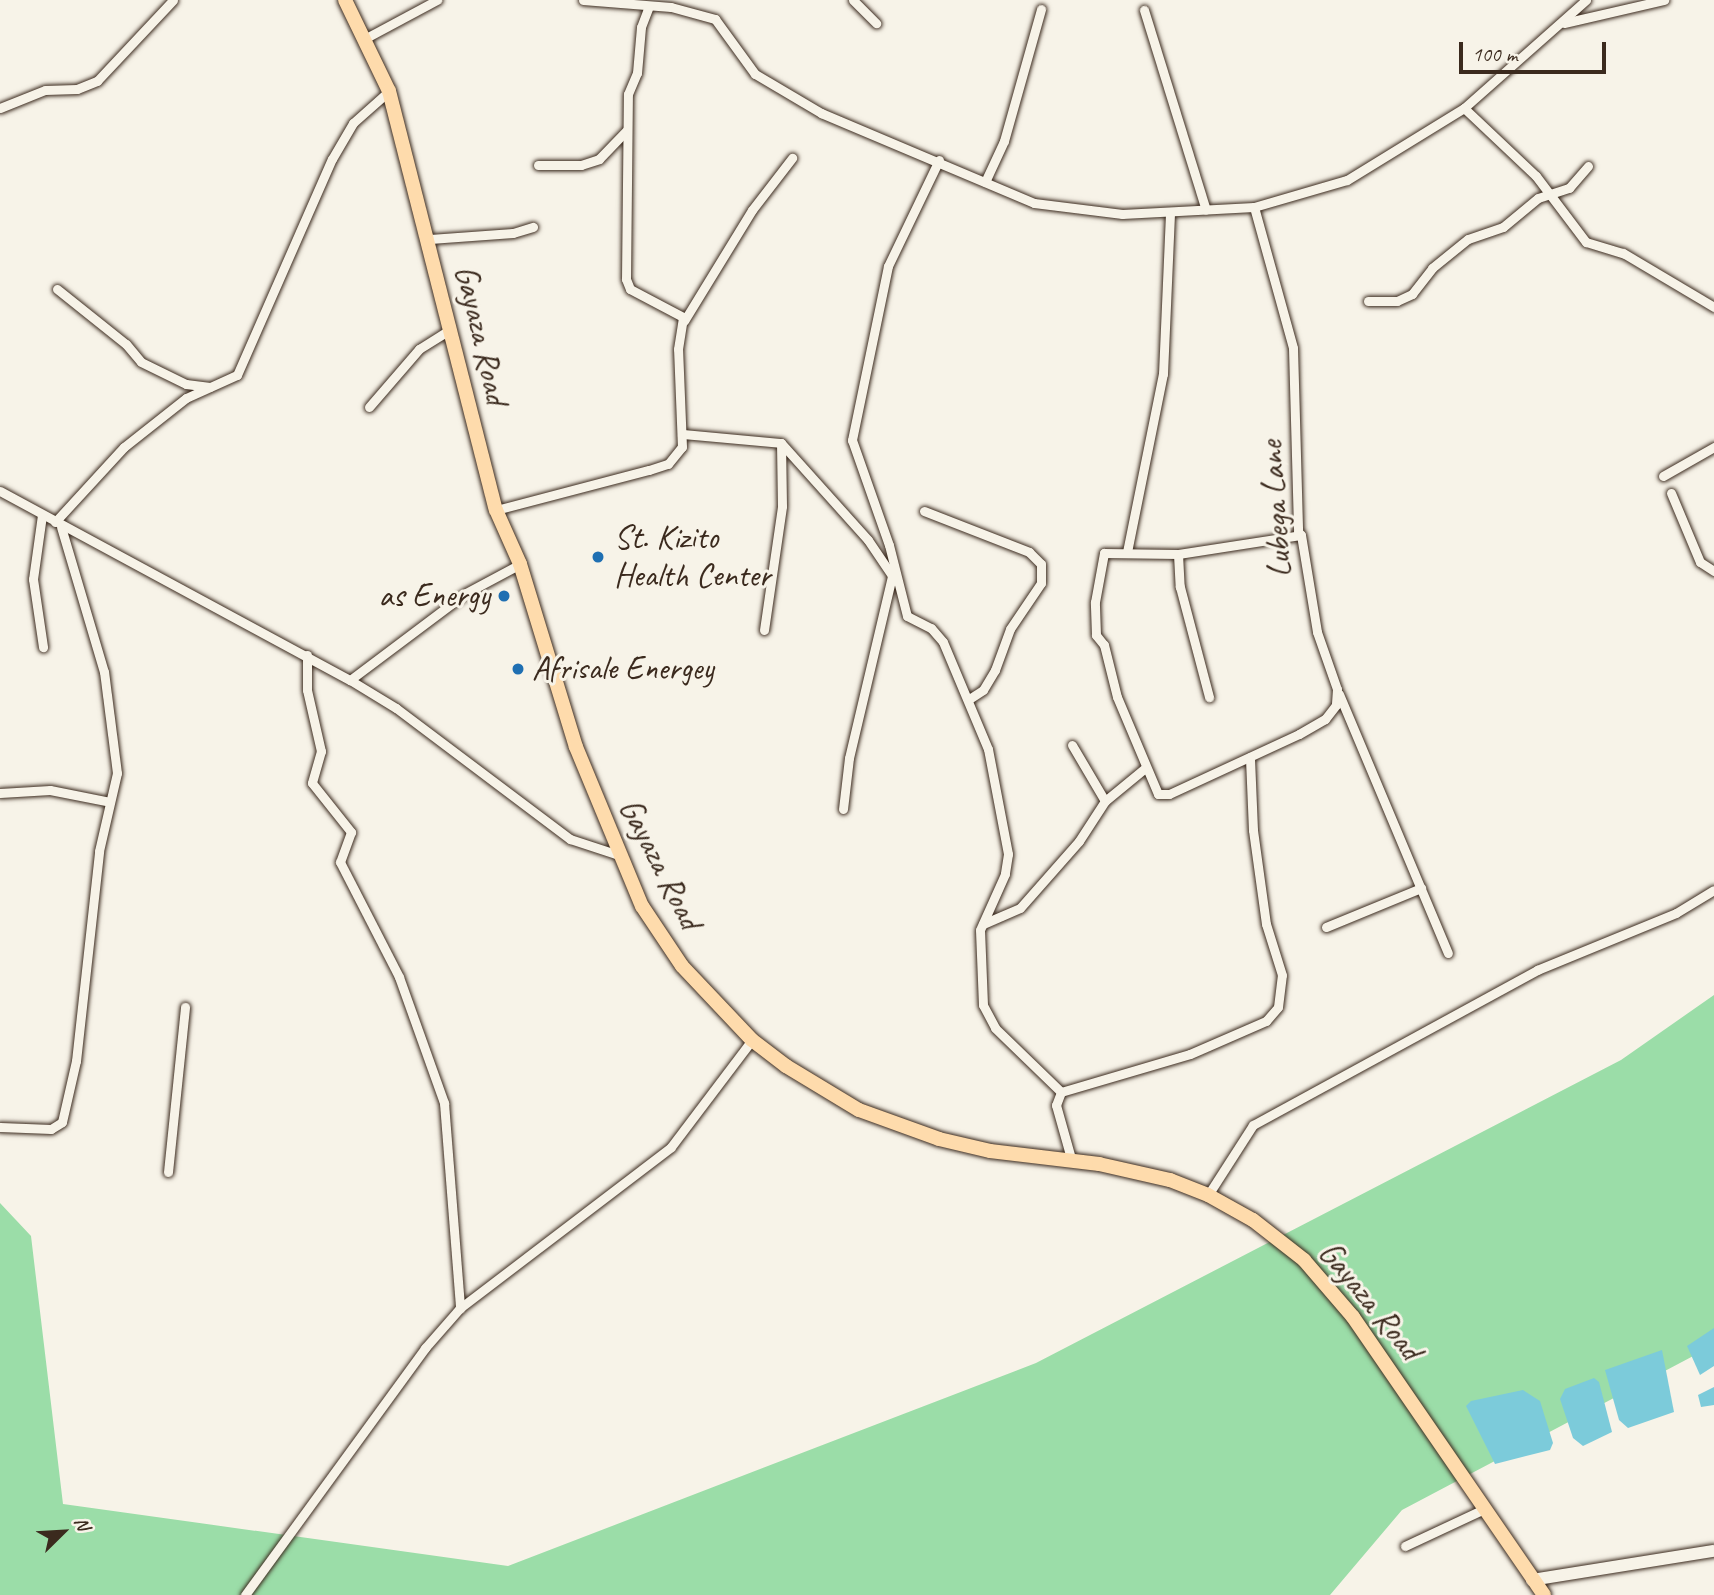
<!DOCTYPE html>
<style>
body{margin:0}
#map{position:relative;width:1714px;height:1595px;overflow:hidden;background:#f7f3e8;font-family:Caveat,sans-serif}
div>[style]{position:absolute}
.green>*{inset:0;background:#9bdda8}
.water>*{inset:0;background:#7ccbda}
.roads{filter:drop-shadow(0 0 2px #3b2a1e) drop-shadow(0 0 2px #3b2a1e)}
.street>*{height:9px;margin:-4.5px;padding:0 4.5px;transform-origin:4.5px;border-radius:4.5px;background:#f7f3e8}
.secondary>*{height:12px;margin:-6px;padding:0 6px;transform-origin:6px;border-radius:6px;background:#f7f3e8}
.primary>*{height:14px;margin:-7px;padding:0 7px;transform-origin:7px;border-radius:7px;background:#fedbac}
.dots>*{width:19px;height:19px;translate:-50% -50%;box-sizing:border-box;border:4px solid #f7f3e8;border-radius:50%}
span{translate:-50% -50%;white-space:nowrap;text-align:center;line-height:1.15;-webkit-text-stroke:6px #f7f3e8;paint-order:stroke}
.street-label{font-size:33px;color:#3b2a1e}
.poi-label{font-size:33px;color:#3b2a1e}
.left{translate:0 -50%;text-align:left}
.right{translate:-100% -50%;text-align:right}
.north{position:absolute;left:28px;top:1497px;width:70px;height:70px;-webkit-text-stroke:5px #f7f3e8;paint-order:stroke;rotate:66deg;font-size:19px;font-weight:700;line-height:28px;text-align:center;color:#3b2a1e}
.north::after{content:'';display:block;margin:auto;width:24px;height:32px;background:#3b2a1e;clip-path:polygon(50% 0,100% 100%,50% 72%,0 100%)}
.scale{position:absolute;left:1459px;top:42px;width:147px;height:32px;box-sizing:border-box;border:4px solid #3b2a1e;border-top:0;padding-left:9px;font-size:21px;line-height:24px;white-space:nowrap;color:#3b2a1e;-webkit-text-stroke:5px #f7f3e8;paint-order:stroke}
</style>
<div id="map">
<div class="green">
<i style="clip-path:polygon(1714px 995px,1714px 1345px,1402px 1510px,1330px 1595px,0 1595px,0 1203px,31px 1236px,63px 1504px,508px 1566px,1036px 1363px,1621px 1060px)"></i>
</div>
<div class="water">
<i style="clip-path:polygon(1714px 1328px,1714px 1366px,1700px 1375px,1687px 1346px)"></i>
<i style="clip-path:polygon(1662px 1350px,1674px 1412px,1628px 1428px,1619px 1420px,1605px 1370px)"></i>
<i style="clip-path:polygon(1594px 1378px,1599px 1382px,1612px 1432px,1583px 1446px,1573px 1438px,1560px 1399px,1565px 1389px)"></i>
<i style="clip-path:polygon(1714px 1387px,1714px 1405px,1701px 1407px,1698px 1395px)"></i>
<i style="clip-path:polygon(1523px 1390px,1540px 1401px,1553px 1443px,1550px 1450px,1495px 1464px,1466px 1406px,1471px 1401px)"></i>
</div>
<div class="roads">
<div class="street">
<i style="left:583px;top:0;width:88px;rotate:4.5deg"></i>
<i style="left:671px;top:7px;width:46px;rotate:15.3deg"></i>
<i style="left:715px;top:19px;width:68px;rotate:54deg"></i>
<i style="left:755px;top:74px;width:77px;rotate:30.6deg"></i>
<i style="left:821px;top:113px;width:231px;rotate:22.9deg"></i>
<i style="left:1034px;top:203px;width:89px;rotate:7.1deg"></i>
<i style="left:1122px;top:214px;width:132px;rotate:-3deg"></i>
<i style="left:1254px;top:207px;width:97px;rotate:-16.2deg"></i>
<i style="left:1347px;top:180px;width:137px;rotate:-31.6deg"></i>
<i style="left:1464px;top:108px;width:163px;rotate:-41.5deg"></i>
<i style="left:853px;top:0;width:33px;rotate:45deg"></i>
<i style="left:1144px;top:10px;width:209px;rotate:72.8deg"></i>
<i style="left:1564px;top:23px;width:103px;rotate:-13deg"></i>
<i style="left:366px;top:38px;width:81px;rotate:-28.2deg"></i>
<i style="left:0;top:108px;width:48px;rotate:-21.8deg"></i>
<i style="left:45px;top:90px;width:32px;rotate:-2deg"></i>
<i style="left:77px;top:89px;width:22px;rotate:-22deg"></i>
<i style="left:97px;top:81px;width:111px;rotate:-46.8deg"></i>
<i style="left:1464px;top:108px;width:99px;rotate:43.4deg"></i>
<i style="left:1536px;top:176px;width:83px;rotate:52.9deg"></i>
<i style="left:1586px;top:242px;width:39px;rotate:17deg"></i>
<i style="left:1623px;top:253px;width:106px;rotate:30.7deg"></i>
<i style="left:939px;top:160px;width:118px;rotate:115.7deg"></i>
<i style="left:888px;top:266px;width:178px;rotate:101.7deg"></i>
<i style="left:852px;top:440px;width:111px;rotate:70.6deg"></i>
<i style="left:889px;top:545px;width:73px;rotate:75.8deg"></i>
<i style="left:907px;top:616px;width:27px;rotate:27deg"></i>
<i style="left:931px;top:628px;width:18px;rotate:49deg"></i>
<i style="left:943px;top:642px;width:116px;rotate:67.2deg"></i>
<i style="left:988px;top:749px;width:107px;rotate:79.2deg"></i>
<i style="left:1008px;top:854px;width:20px;rotate:99deg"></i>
<i style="left:1005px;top:874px;width:61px;rotate:114.1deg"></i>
<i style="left:980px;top:930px;width:75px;rotate:87.7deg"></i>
<i style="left:983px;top:1005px;width:26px;rotate:62deg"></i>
<i style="left:995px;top:1028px;width:92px;rotate:44.1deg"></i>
<i style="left:1061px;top:1092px;width:14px;rotate:111deg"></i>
<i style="left:1056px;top:1105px;width:59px;rotate:74.3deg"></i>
<i style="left:538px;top:165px;width:43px"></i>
<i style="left:581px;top:165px;width:19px;rotate:-18deg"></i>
<i style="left:599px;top:159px;width:40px;rotate:-46deg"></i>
<i style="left:985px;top:182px;width:45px;rotate:-65.1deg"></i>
<i style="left:1004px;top:141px;width:137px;rotate:-74.3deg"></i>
<i style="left:1254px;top:207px;width:146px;rotate:74.5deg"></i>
<i style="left:1293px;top:348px;width:184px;rotate:88.4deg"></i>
<i style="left:1298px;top:532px;width:4px;rotate:45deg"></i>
<i style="left:1301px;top:535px;width:98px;rotate:80.6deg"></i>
<i style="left:1317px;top:632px;width:60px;rotate:70.7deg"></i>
<i style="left:1337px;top:689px;width:16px;rotate:94deg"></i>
<i style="left:1336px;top:705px;width:18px;rotate:128deg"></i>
<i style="left:1325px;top:719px;width:30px;rotate:150deg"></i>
<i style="left:1299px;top:734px;width:143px;rotate:155.2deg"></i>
<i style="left:1169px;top:794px;width:11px;rotate:180deg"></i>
<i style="left:1158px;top:794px;width:105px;rotate:-112.9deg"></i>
<i style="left:1117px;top:697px;width:54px;rotate:-104deg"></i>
<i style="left:1104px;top:645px;width:13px;rotate:-129deg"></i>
<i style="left:1096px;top:635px;width:33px;rotate:-92deg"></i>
<i style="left:1095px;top:602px;width:50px;rotate:-79.6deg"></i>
<i style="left:1104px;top:553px;width:74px;rotate:0.8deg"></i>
<i style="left:1178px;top:554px;width:124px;rotate:-8.8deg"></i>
<i style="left:430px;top:239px;width:83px;rotate:-4.1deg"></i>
<i style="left:513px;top:233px;width:21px;rotate:-17deg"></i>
<i style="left:57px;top:289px;width:88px;rotate:38.6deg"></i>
<i style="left:126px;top:344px;width:23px;rotate:50deg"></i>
<i style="left:141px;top:362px;width:50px;rotate:26.1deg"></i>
<i style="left:186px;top:384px;width:24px;rotate:7deg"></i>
<i style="left:1368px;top:301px;width:29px"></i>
<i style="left:1397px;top:301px;width:17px;rotate:-25deg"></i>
<i style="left:1412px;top:294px;width:33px;rotate:-52deg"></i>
<i style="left:1432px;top:268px;width:46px;rotate:-38.9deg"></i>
<i style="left:1468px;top:239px;width:37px;rotate:-19deg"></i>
<i style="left:1503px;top:227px;width:45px;rotate:-39.6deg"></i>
<i style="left:1538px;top:198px;width:33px;rotate:-18deg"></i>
<i style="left:1569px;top:188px;width:29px;rotate:-49deg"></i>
<i style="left:684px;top:321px;width:130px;rotate:-58.5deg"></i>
<i style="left:752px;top:210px;width:66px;rotate:-52.4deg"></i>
<i style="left:369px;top:407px;width:77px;rotate:-49.2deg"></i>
<i style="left:419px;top:349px;width:36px;rotate:-32deg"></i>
<i style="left:682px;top:434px;width:99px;rotate:5.2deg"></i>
<i style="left:781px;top:443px;width:130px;rotate:48.1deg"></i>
<i style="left:868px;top:540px;width:48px;rotate:56deg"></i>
<i style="left:1663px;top:476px;width:59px;rotate:-29.6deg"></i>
<i style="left:0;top:491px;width:398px;rotate:28.4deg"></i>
<i style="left:350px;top:680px;width:54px;rotate:31.3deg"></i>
<i style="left:396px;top:708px;width:218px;rotate:37deg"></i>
<i style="left:570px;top:839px;width:52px;rotate:18.1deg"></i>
<i style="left:1671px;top:493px;width:75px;rotate:67.2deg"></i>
<i style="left:1700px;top:562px;width:17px;rotate:33deg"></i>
<i style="left:496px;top:510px;width:158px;rotate:-14.7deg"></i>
<i style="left:649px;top:470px;width:20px;rotate:-18deg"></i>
<i style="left:668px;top:464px;width:22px;rotate:-51deg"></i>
<i style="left:682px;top:447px;width:98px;rotate:-92.3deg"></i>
<i style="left:678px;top:349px;width:32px;rotate:-81deg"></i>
<i style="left:683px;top:317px;width:60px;rotate:-152.2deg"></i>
<i style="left:630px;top:289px;width:11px;rotate:-112deg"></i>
<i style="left:626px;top:279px;width:185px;rotate:-89.4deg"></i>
<i style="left:628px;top:94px;width:23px;rotate:-67deg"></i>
<i style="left:637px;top:73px;width:46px;rotate:-85deg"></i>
<i style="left:641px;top:27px;width:22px;rotate:-69deg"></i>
<i style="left:924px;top:511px;width:113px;rotate:21.3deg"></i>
<i style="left:1029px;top:552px;width:17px;rotate:45deg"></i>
<i style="left:1041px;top:564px;width:19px;rotate:90deg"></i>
<i style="left:1041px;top:583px;width:55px;rotate:124deg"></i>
<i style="left:1010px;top:629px;width:44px;rotate:110.1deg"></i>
<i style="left:995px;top:670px;width:23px;rotate:121deg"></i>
<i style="left:983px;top:690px;width:17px;rotate:147deg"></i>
<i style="left:42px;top:515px;width:65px;rotate:98deg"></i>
<i style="left:33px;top:579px;width:69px;rotate:81.6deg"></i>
<i style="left:55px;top:522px;width:102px;rotate:-47.4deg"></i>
<i style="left:124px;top:447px;width:79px;rotate:-38.3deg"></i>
<i style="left:186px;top:398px;width:56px;rotate:-24.3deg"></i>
<i style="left:237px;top:375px;width:236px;rotate:-66.3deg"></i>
<i style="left:332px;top:159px;width:42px;rotate:-59.7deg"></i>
<i style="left:353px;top:123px;width:48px;rotate:-41.6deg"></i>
<i style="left:1127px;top:552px;width:182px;rotate:-78.6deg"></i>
<i style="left:1163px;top:374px;width:162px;rotate:-87.5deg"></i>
<i style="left:1178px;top:554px;width:33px;rotate:87deg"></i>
<i style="left:1180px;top:587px;width:114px;rotate:75.2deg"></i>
<i style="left:764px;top:630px;width:125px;rotate:-81.7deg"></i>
<i style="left:782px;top:506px;width:63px;rotate:-90.9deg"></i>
<i style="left:307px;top:655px;width:35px;rotate:90deg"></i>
<i style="left:307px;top:690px;width:63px;rotate:77.1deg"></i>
<i style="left:321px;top:751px;width:33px;rotate:106deg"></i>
<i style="left:312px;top:783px;width:63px;rotate:51.5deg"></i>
<i style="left:351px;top:832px;width:32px;rotate:110deg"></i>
<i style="left:340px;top:862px;width:129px;rotate:62.8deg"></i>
<i style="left:399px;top:977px;width:134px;rotate:70.3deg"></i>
<i style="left:444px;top:1103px;width:206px;rotate:85.5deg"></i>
<i style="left:350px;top:680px;width:145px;rotate:-36.9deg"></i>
<i style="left:466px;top:593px;width:61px;rotate:-28.2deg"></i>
<i style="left:1339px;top:694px;width:281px;rotate:67.2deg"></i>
<i style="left:1072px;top:745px;width:65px;rotate:59.5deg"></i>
<i style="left:0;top:793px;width:50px;rotate:-3.4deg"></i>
<i style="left:50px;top:790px;width:61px;rotate:11.3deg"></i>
<i style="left:843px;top:809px;width:51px;rotate:-83.3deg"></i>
<i style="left:849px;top:758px;width:187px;rotate:-76.7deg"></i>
<i style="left:983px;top:924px;width:40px;rotate:-23.4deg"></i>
<i style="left:1020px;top:908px;width:89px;rotate:-48.6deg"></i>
<i style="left:1079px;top:841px;width:48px;rotate:-57deg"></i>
<i style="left:1105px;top:801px;width:52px;rotate:-39.5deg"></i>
<i style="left:1326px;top:927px;width:103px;rotate:-22.3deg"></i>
<i style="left:1061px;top:1092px;width:134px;rotate:-16.4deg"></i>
<i style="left:1190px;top:1054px;width:83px;rotate:-23.5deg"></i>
<i style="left:1266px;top:1021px;width:18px;rotate:-49deg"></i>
<i style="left:1278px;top:1007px;width:32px;rotate:-83deg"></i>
<i style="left:1282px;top:975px;width:53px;rotate:-107.4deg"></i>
<i style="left:1266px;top:924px;width:95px;rotate:-97.9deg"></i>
<i style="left:1253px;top:830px;width:73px;rotate:-92.4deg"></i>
<i style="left:0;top:1127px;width:51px;rotate:2.2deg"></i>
<i style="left:51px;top:1129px;width:13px;rotate:-32deg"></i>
<i style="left:62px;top:1122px;width:63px;rotate:-77.1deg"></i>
<i style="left:76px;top:1061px;width:211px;rotate:-83.7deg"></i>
<i style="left:99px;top:851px;width:80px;rotate:-77deg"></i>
<i style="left:117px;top:773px;width:102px;rotate:-97.3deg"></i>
<i style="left:104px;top:672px;width:151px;rotate:-106.5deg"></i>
<i style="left:168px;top:1172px;width:166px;rotate:-84.1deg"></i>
<i style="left:1208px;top:1195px;width:83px;rotate:-57.3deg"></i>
<i style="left:1253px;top:1125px;width:324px;rotate:-28.6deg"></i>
<i style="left:1537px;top:970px;width:150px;rotate:-22.3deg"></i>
<i style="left:1676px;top:913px;width:44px;rotate:-31.2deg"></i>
<i style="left:1405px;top:1546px;width:89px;rotate:-25.1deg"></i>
<i style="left:245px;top:1595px;width:306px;rotate:-53.9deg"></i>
<i style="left:425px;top:1348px;width:53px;rotate:-48.8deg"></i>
<i style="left:460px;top:1308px;width:265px;rotate:-37.3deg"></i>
<i style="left:671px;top:1147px;width:134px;rotate:-52.9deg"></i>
</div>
<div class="secondary">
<i style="left:1532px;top:1580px;width:184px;rotate:-9.1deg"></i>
</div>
<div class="primary">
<i style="left:345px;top:0;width:101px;rotate:64.2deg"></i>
<i style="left:389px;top:91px;width:432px;rotate:75.7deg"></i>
<i style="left:496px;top:510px;width:59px;rotate:66deg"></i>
<i style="left:520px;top:564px;width:191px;rotate:73deg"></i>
<i style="left:576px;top:747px;width:172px;rotate:67.5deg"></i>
<i style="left:642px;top:906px;width:72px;rotate:56.3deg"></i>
<i style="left:682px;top:966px;width:102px;rotate:46.6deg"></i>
<i style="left:752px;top:1040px;width:43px;rotate:37.4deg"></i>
<i style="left:786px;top:1066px;width:85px;rotate:31.1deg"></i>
<i style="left:859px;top:1110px;width:85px;rotate:19.9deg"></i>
<i style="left:939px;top:1139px;width:52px;rotate:13.2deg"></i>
<i style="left:990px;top:1151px;width:110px;rotate:6.8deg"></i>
<i style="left:1099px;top:1164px;width:73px;rotate:12.7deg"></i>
<i style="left:1170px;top:1180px;width:41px;rotate:21.5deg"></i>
<i style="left:1208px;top:1195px;width:51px;rotate:29.1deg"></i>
<i style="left:1253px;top:1220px;width:65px;rotate:38.1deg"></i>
<i style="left:1304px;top:1260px;width:75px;rotate:49.3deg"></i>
<i style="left:1353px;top:1317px;width:337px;rotate:55.5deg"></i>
</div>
</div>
<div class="dots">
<i style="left:598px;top:557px;background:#1f6fb2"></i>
<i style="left:504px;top:596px;background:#1f6fb2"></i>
<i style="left:518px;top:669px;background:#1f6fb2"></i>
</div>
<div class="street-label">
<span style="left:481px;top:335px;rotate:77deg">Gayaza Road</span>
<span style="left:1276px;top:509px;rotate:-94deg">Lubega Lane</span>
<span style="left:660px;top:864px;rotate:63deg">Gayaza Road</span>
<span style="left:1370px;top:1301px;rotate:51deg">Gayaza Road</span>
</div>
<div class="poi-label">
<span class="left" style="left:614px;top:557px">St. Kizito<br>Health Center</span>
<span class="right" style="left:490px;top:596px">as Energy</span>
<span class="left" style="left:532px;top:669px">Afrisale Energey</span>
</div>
<div class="north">N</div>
<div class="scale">100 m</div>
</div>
